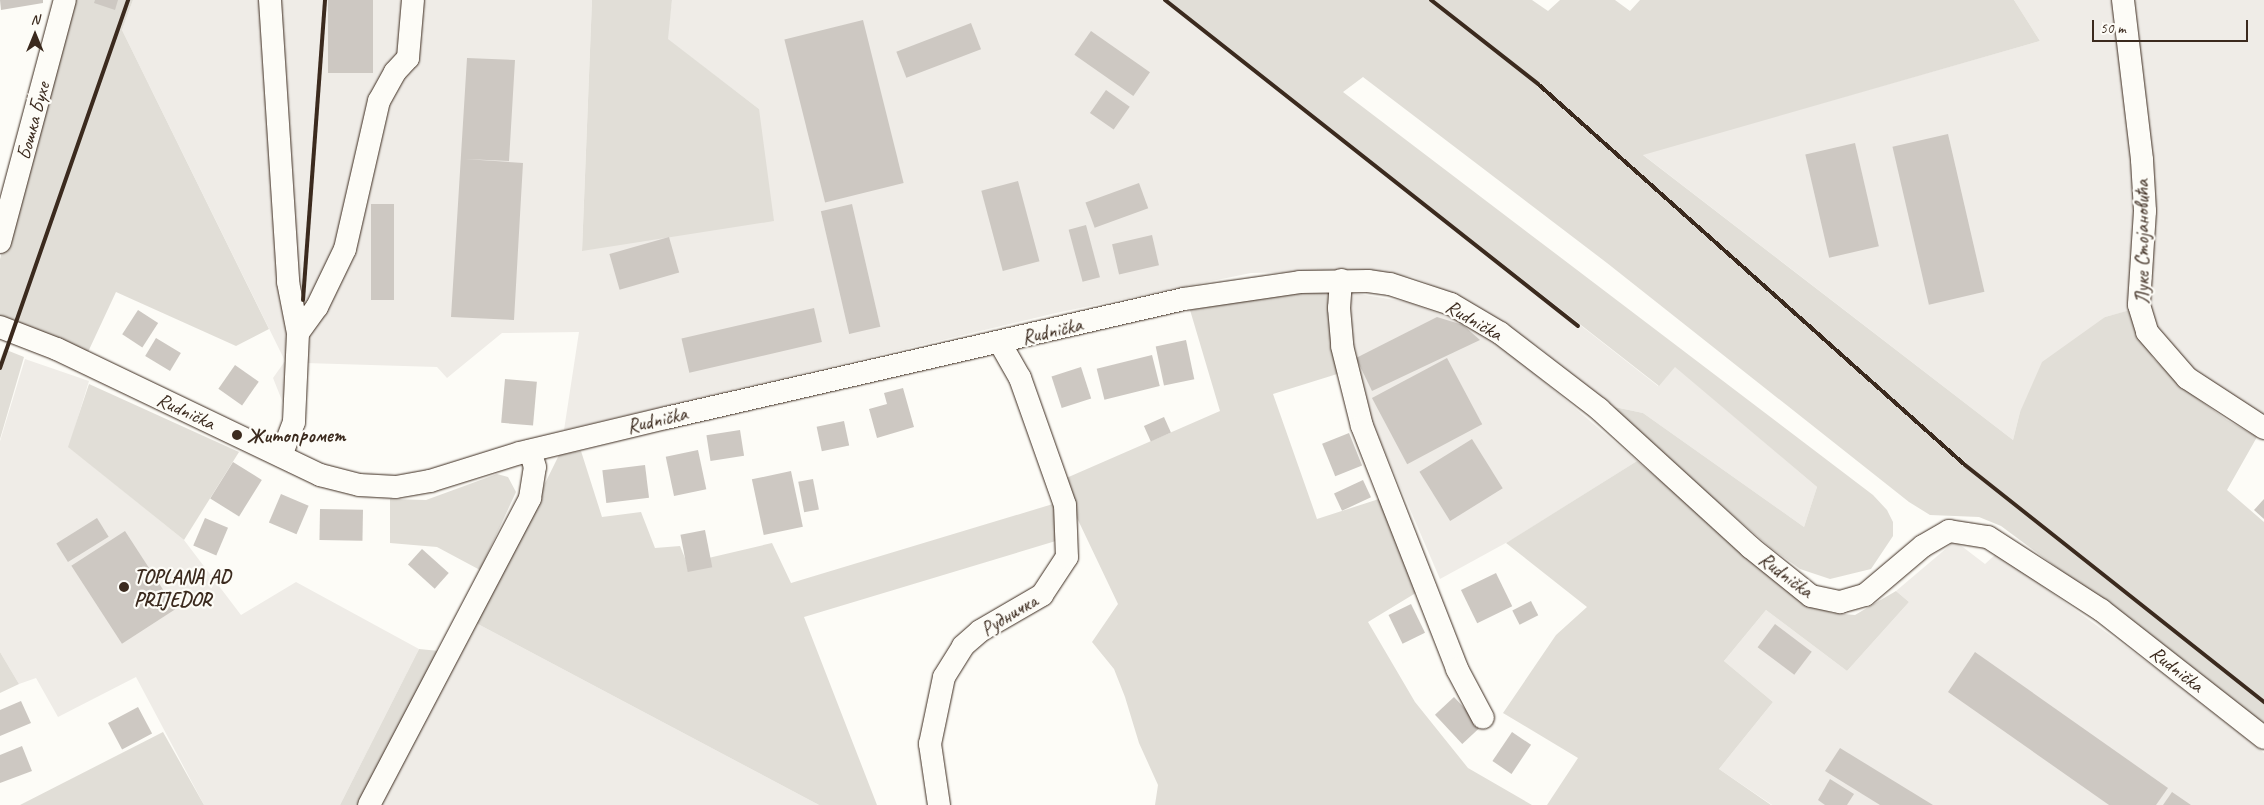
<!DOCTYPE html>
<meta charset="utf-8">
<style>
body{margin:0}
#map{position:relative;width:2264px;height:805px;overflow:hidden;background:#fdfcf7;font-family:Caveat,sans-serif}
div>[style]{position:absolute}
.built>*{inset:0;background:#efece7}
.green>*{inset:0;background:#e1ded7}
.building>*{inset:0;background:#cdc8c2;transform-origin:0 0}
.roads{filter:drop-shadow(0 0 1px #3b2a1e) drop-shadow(0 0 1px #3b2a1e)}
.minor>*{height:22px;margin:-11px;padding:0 11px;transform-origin:11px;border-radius:11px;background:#fdfcf7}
.rail>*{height:4px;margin:-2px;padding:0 2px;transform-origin:2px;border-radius:2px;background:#3b2a1e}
.dots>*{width:14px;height:14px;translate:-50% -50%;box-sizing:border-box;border:2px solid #fdfcf7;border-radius:50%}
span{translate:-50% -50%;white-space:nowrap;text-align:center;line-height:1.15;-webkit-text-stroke:4.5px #fdfcf7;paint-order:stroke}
.street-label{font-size:20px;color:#3b2a1e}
.poi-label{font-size:20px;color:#3b2a1e;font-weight:700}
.left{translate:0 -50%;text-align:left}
.north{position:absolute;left:10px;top:10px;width:50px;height:50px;-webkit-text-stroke:4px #fdfcf7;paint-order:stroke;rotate:0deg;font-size:14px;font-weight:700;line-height:20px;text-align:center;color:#3b2a1e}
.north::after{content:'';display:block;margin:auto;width:18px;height:22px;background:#3b2a1e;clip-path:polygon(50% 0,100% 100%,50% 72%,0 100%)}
.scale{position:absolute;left:2092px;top:20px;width:156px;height:22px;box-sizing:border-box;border:2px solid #3b2a1e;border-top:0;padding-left:6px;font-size:15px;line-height:18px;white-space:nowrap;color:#3b2a1e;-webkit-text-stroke:4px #fdfcf7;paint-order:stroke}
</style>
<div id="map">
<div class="built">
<i style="clip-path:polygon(133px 0,592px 0,582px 250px,759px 109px,667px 39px,672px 0,1165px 0,1658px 386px,1675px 366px,1817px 487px,1804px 527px,1643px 413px,1605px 405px,1540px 348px,1455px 295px,1413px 277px,1358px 271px,1251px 273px,1056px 313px,564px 430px,579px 332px,502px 333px,447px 378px,437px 367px,305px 363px,306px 403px,283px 403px,273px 378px,285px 361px,122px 30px)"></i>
<i style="clip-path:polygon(2014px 0,2264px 0,2264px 422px,2209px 386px,2166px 344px,2146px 306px,2105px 317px,2020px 412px,2013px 440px,1642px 154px,2040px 41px)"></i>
<i style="clip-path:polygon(1347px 292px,1407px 302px,1461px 322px,1506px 349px,1637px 461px,1513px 539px,1440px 579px,1350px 370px)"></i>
<i style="clip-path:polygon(25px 359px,89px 381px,69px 447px,184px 540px,241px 615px,296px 582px,419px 649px,340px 805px,204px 805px,136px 677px,58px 717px,36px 678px,19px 684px,0 652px,0 441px)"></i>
<i style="clip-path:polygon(1955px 541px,1985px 564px,1997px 553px,2165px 675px,2264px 753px,2264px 805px,1772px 805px,1719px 769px,1773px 702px,1724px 661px,1766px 610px,1847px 671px,1909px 602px,1896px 591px)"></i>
<i style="clip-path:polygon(476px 623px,819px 805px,381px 805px)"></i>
</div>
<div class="green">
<i style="clip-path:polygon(70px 0,133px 0,122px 30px,269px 329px,236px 346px,116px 292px,88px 352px,0 320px,0 259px)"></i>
<i style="clip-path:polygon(592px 0,672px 0,668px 39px,759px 109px,774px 221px,582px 251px)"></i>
<i style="clip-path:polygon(1165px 0,1532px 0,1548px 11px,1560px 0,1615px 0,1630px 11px,1640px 0,2014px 0,2040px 41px,1643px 155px,2013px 440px,2020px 412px,2042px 362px,2105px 317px,2130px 310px,2153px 358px,2187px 391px,2227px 420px,2257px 437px,2227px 490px,2264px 522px,2264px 727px,2175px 655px,2001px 526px,1979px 517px,1930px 515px,1909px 502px,1607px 263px,1363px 77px,1343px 92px,1873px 495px,1887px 510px,1893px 522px,1893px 536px,1871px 569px,1830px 579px,1800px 569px,1771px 548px,1605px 405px,1643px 413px,1804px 527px,1817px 487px,1675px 367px,1659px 386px)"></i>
<i style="clip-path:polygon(1347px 292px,1350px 370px,1273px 394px,1317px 519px,1382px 498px,1419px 591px,1368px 622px,1415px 702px,1468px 768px,1532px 805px,1155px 805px,1158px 785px,1139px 743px,1125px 697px,1114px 669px,1092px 642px,1118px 604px,1068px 499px,1064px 479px,1220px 411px,1190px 310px,1287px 293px)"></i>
<i style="clip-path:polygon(4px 349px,24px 357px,0 439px,0 360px)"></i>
<i style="clip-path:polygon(89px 384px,239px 452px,184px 540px,68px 447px)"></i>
<i style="clip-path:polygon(581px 451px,602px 517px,641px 512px,655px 548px,680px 546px,687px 563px,772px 543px,791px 583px,1053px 504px,1059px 540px,804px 617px,877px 805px,819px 805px,476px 623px,559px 455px)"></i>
<i style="clip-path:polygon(1637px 461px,1808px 604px,1832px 613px,1855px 615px,1896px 591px,1909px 602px,1847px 671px,1766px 610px,1724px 661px,1773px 702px,1719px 769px,1771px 805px,1547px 805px,1578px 758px,1503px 713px,1556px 635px,1587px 607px,1506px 543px)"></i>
<i style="clip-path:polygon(497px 474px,508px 477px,516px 492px,480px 570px,437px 547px,390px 543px,390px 499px,426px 500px)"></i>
<i style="clip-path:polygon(419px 649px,439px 651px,358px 805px,340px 805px)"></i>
<i style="clip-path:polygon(0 652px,19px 684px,0 693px)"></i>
<i style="clip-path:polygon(163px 732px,204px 805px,20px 805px)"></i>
</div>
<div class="building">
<i style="clip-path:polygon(0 0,43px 0,43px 3px,1px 10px)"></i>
<i style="clip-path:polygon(95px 0,118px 0,115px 10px,94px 3px)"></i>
<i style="left:328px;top:0;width:45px;height:73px"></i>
<i style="left:863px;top:20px;width:168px;height:81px;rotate:76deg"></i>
<i style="left:971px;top:23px;width:28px;height:80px;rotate:69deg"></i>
<i style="left:1091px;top:31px;width:72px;height:29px;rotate:35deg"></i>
<i style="clip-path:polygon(467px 58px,515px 60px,509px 161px,465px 159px,523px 163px,514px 320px,451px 317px)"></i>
<i style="left:1106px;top:90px;width:29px;height:28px;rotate:35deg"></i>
<i style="left:1948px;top:134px;width:162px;height:57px;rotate:77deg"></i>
<i style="left:1855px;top:143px;width:106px;height:51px;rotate:77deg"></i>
<i style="left:1018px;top:181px;width:83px;height:38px;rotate:75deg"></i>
<i style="left:1139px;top:183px;width:27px;height:57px;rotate:70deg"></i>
<i style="left:371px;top:204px;width:23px;height:96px"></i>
<i style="left:852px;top:204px;width:126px;height:32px;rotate:77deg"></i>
<i style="left:1086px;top:225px;width:54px;height:18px;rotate:75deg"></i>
<i style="left:1152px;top:235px;width:31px;height:41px;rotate:77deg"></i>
<i style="left:669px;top:237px;width:37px;height:62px;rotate:74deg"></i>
<i style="left:814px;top:308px;width:35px;height:136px;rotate:77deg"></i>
<i style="left:138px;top:310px;width:24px;height:29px;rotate:33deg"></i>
<i style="clip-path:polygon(1437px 317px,1463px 325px,1480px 340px,1372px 391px,1356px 358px)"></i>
<i style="left:156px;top:338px;width:29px;height:21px;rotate:31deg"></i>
<i style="left:1186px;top:340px;width:40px;height:31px;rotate:78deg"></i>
<i style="left:1152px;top:355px;width:32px;height:57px;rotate:76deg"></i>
<i style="left:1447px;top:358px;width:75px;height:85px;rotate:62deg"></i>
<i style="left:235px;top:365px;width:29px;height:29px;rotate:35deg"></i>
<i style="left:1081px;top:367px;width:33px;height:31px;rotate:72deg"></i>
<i style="left:505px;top:379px;width:32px;height:44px;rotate:5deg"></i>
<i style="clip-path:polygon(903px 388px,914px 427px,877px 438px,869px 409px,887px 404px,884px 393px)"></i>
<i style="left:1164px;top:417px;width:17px;height:22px;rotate:66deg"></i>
<i style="left:844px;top:421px;width:25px;height:28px;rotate:78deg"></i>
<i style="left:740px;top:430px;width:26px;height:34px;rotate:81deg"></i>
<i style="left:1349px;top:433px;width:35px;height:29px;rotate:68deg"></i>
<i style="left:1472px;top:439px;width:58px;height:62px;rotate:58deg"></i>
<i style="left:698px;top:450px;width:40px;height:33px;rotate:78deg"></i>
<i style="left:233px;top:462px;width:34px;height:43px;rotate:32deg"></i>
<i style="left:645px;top:465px;width:33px;height:43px;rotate:83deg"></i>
<i style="left:791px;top:471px;width:57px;height:40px;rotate:78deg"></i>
<i style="left:813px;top:479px;width:31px;height:15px;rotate:79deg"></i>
<i style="left:1363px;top:480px;width:19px;height:32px;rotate:65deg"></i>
<i style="left:281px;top:494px;width:30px;height:31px;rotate:23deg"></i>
<i style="clip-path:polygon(2264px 499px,2264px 519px,2254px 510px)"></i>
<i style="left:320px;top:509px;width:43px;height:31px;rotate:1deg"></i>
<i style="left:97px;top:518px;width:22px;height:48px;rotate:58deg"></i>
<i style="left:205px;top:518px;width:25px;height:30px;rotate:23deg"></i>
<i style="left:705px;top:530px;width:38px;height:25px;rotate:79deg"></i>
<i style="left:125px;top:531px;width:93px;height:64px;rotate:57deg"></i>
<i style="left:422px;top:549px;width:36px;height:21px;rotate:42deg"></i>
<i style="left:1496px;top:573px;width:37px;height:39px;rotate:64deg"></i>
<i style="left:1531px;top:601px;width:16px;height:21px;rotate:63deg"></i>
<i style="left:1411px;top:604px;width:32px;height:25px;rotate:64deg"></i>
<i style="left:1775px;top:624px;width:46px;height:29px;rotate:37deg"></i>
<i style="clip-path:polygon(1975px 652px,2168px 788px,2156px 805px,2109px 805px,1948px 692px)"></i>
<i style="left:1454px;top:697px;width:40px;height:26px;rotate:47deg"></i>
<i style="clip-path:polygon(21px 701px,31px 723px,0 736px,0 710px)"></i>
<i style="left:138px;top:707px;width:30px;height:34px;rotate:62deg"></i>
<i style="left:1512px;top:732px;width:23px;height:35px;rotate:34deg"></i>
<i style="clip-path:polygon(22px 746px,32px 771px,0 783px,0 755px)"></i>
<i style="clip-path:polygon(1840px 748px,1933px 805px,1880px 805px,1825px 771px)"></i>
<i style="clip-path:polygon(1830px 779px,1854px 794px,1847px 805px,1825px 805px,1818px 800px)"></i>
<i style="clip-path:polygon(2172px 792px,2191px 805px,2163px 805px)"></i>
</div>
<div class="roads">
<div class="minor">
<i style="left:270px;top:0;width:283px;rotate:86.3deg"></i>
<i style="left:288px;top:282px;width:52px;rotate:78.9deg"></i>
<i style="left:298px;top:333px;width:89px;rotate:92.6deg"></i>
<i style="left:294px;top:422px;width:36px;rotate:111deg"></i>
<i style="left:2123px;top:0;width:161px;rotate:83.2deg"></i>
<i style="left:2142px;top:160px;width:51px;rotate:86.6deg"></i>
<i style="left:2145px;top:211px;width:94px;rotate:93.7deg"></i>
<i style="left:2139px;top:305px;width:28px;rotate:73deg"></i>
<i style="left:2147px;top:332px;width:61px;rotate:49deg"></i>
<i style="left:2187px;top:378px;width:92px;rotate:33deg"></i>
<i style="left:0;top:242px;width:251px;rotate:-75deg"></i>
<i style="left:1341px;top:280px;width:28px;rotate:94deg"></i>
<i style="left:1339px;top:308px;width:38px;rotate:85deg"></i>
<i style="left:1342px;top:346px;width:82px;rotate:76deg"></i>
<i style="left:1362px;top:426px;width:261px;rotate:68.6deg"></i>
<i style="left:1457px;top:669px;width:55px;rotate:62deg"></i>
<i style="left:0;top:327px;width:61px;rotate:21.1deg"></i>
<i style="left:57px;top:349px;width:292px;rotate:25.6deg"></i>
<i style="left:320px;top:475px;width:40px;rotate:14.4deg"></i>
<i style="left:359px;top:485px;width:37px;rotate:3deg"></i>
<i style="left:396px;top:487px;width:35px;rotate:-10deg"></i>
<i style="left:430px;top:481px;width:94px;rotate:-17.3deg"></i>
<i style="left:520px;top:453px;width:150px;rotate:-13.5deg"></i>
<i style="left:666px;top:418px;width:531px;rotate:-12.94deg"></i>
<i style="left:1184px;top:299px;width:117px;rotate:-8.3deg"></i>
<i style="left:1300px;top:282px;width:68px;rotate:-0.8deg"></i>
<i style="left:1368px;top:281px;width:22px;rotate:8deg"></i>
<i style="left:1390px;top:284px;width:64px;rotate:18.2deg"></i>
<i style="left:1451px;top:304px;width:57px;rotate:30.6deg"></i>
<i style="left:1500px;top:333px;width:125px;rotate:37.5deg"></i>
<i style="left:1599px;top:409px;width:205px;rotate:42.4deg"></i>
<i style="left:1750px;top:547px;width:78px;rotate:38.8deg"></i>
<i style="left:1811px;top:596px;width:30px;rotate:12deg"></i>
<i style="left:1840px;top:602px;width:26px;rotate:-16deg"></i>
<i style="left:1865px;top:595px;width:76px;rotate:-40.2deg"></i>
<i style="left:1923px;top:546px;width:30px;rotate:-30deg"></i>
<i style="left:1949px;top:531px;width:39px;rotate:9deg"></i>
<i style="left:1988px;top:537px;width:135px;rotate:32.9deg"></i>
<i style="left:2101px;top:610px;width:207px;rotate:38.1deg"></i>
<i style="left:298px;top:333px;width:32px;rotate:-54deg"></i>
<i style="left:317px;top:307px;width:64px;rotate:-64.2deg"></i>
<i style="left:345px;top:249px;width:152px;rotate:-77.1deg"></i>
<i style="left:379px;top:101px;width:33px;rotate:-61deg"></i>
<i style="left:395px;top:72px;width:19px;rotate:-47deg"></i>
<i style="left:408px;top:58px;width:58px;rotate:-85.1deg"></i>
<i style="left:369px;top:805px;width:347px;rotate:-62.3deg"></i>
<i style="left:530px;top:498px;width:31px;rotate:-81deg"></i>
<i style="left:535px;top:467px;width:17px;rotate:-107deg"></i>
<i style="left:939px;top:805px;width:62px;rotate:-98.4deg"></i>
<i style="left:930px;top:744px;width:68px;rotate:-78.2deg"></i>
<i style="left:944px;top:677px;width:36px;rotate:-58deg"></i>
<i style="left:963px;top:646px;width:23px;rotate:-41deg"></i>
<i style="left:980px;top:631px;width:72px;rotate:-30.1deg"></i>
<i style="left:1042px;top:595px;width:45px;rotate:-56.7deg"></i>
<i style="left:1067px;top:557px;width:52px;rotate:-92.2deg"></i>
<i style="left:1065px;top:505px;width:135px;rotate:-109.5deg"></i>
<i style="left:1020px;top:378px;width:40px;rotate:-119.7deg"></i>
</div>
</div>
<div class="rail">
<i style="left:1165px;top:0;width:526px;rotate:38.29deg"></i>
<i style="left:1431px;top:0;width:136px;rotate:38.1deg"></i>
<i style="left:1538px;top:84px;width:572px;rotate:41.74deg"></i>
<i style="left:1965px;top:465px;width:382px;rotate:38.4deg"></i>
<i style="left:303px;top:300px;width:301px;rotate:-85.8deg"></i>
<i style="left:0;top:368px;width:390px;rotate:-70.8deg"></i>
</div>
<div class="dots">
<i style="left:237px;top:435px;background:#3b2a1e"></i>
<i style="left:124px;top:587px;background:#3b2a1e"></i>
</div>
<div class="street-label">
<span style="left:33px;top:121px;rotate:-75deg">Бошка Бухе</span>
<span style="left:2142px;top:242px;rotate:-90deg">Луке Стојановића</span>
<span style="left:1474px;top:320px;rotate:30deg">Rudnička</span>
<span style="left:1052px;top:331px;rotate:-13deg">Rudnička</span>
<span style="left:186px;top:411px;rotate:25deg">Rudnička</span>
<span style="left:657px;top:420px;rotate:-13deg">Rudnička</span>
<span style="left:1786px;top:575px;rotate:37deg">Rudnička</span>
<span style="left:1009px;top:615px;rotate:-32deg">Рудничка</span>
<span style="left:2177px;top:669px;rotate:38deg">Rudnička</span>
</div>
<div class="poi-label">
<span class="left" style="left:247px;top:435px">Житопромет</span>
<span class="left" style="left:134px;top:588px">TOPLANA AD<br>PRIJEDOR</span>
</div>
<div class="north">N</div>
<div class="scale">50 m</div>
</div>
